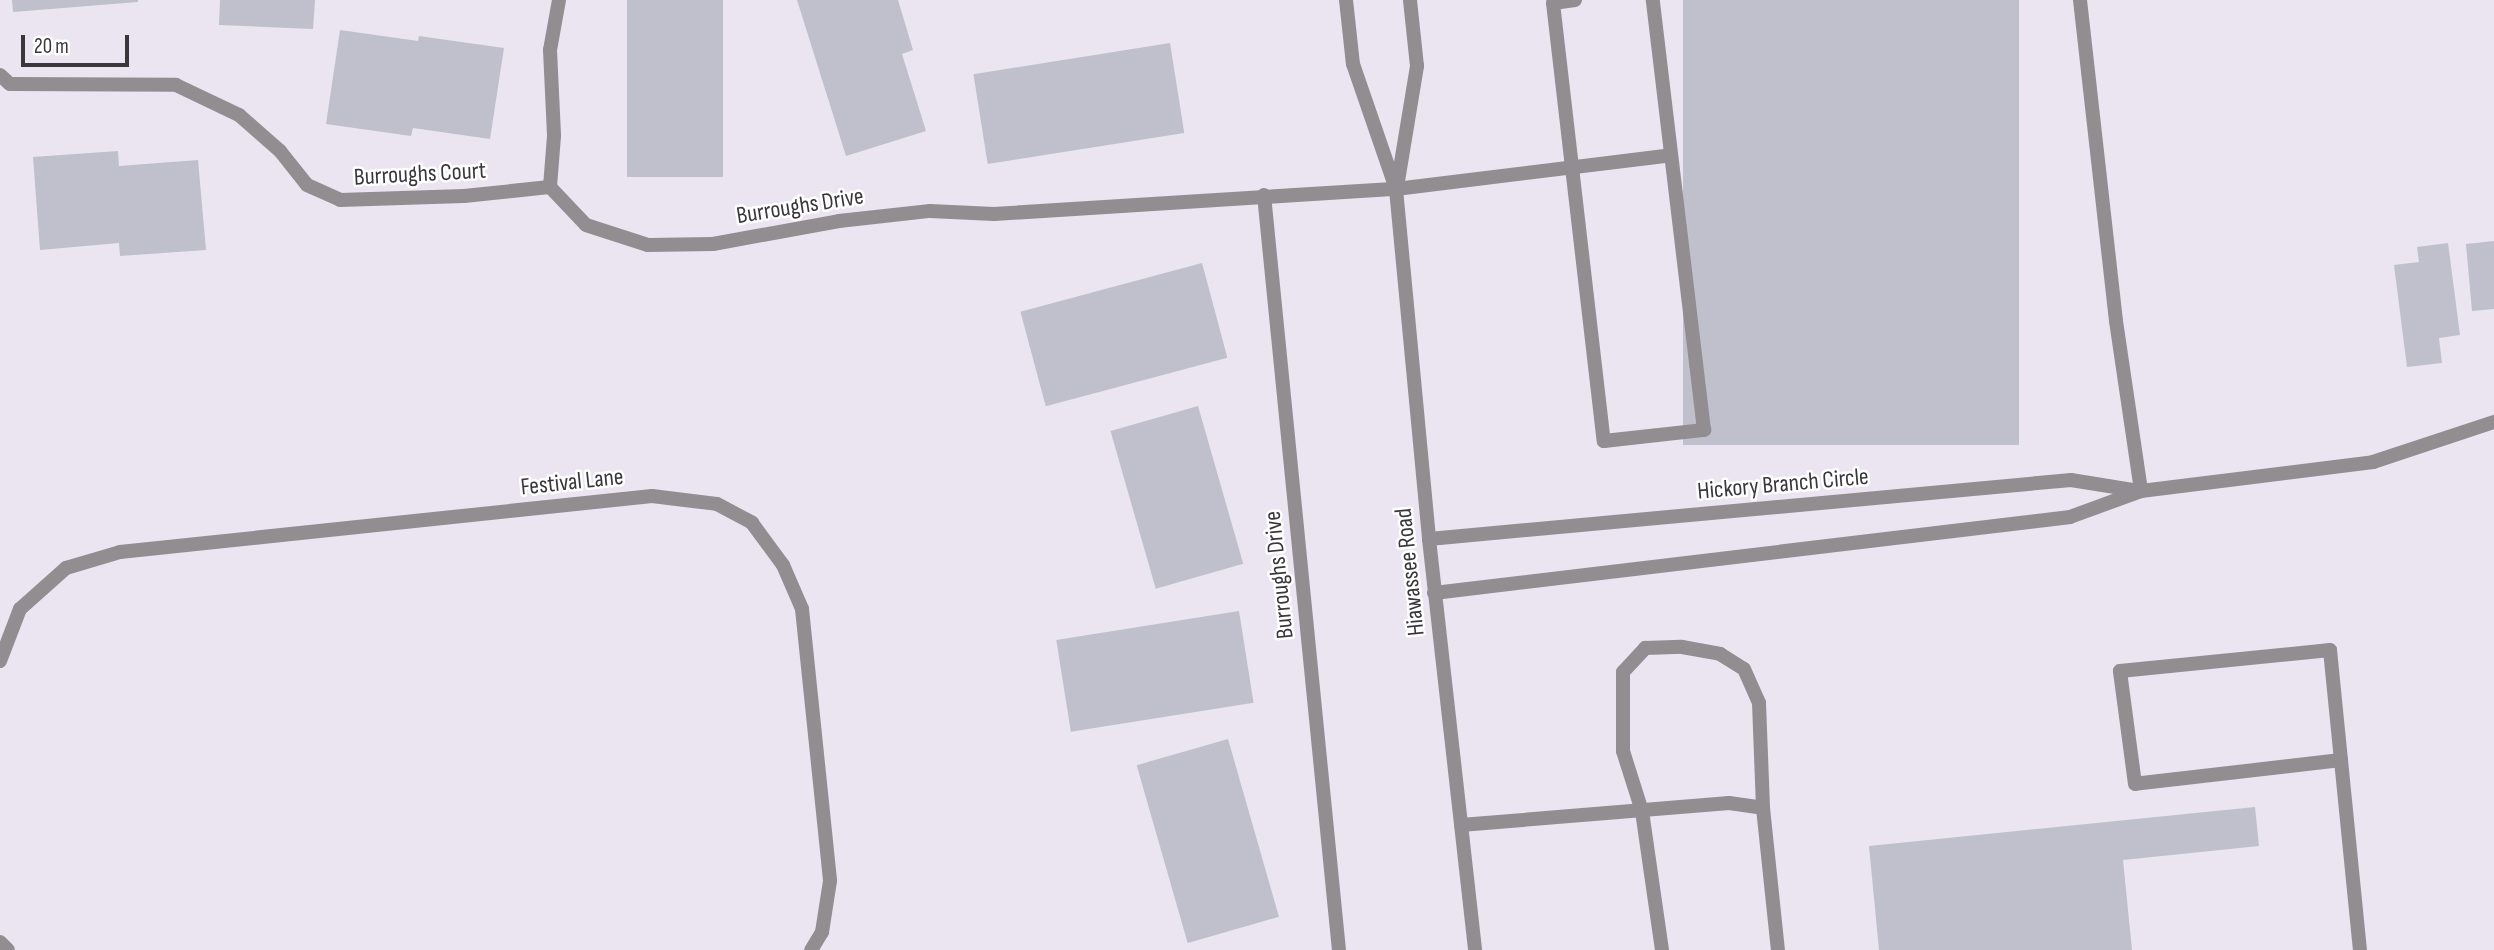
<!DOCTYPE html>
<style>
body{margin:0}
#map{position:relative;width:2494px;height:950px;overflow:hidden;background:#eae5f0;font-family:"Sofia Sans Condensed",sans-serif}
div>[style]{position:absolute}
.building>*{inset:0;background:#bfc0cb;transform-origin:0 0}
.service>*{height:14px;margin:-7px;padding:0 7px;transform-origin:7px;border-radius:7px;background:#928d91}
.minor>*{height:14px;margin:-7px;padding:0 7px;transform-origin:7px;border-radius:7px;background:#928d91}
.tertiary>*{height:14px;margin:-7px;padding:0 7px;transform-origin:7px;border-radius:7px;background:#928d91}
span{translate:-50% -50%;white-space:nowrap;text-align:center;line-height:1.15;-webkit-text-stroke:5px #fff;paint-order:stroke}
.street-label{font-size:24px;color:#39373b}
.scale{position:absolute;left:21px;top:35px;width:108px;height:32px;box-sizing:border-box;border:4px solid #39373b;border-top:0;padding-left:9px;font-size:21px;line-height:24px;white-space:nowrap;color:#39373b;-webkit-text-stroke:5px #fff;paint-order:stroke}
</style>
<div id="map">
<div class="building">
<i style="clip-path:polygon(12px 0,138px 0,138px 2px,13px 12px)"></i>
<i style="clip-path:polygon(220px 0,315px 0,313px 29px,219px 25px)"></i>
<i style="left:627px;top:0;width:96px;height:177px"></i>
<i style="clip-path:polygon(797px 0,898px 0,913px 50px,902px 54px,926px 131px,846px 156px)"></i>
<i style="left:1683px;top:0;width:336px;height:445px"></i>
<i style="clip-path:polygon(340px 30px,418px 41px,419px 36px,504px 48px,490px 139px,413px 128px,411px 136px,326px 124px)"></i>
<i style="left:1170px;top:43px;width:91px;height:199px;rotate:81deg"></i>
<i style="clip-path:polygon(118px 151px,119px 166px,198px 160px,206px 250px,120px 256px,119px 243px,40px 250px,33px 157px)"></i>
<i style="clip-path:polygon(2494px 241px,2494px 309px,2472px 311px,2466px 244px)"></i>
<i style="clip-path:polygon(2448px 243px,2460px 335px,2439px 338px,2442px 363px,2407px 367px,2394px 265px,2419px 262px,2417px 247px)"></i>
<i style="left:1202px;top:263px;width:98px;height:188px;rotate:75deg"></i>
<i style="left:1198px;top:406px;width:164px;height:91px;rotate:74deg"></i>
<i style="left:1239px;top:611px;width:93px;height:185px;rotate:81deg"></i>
<i style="left:1228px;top:739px;width:185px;height:95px;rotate:74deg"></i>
<i style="clip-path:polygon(2255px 807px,2259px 846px,2123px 860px,2132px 950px,1879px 950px,1869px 846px)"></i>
</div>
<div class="service">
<i style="left:559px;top:0;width:51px;rotate:100.2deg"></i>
<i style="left:550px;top:50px;width:86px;rotate:87.3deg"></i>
<i style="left:554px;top:136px;width:51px;rotate:94.5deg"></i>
<i style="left:550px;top:187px;width:52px;rotate:46.5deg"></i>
<i style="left:586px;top:225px;width:65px;rotate:17.9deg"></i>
<i style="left:648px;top:245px;width:65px;rotate:-0.9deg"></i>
<i style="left:713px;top:244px;width:128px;rotate:-10.3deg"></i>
<i style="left:839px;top:221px;width:92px;rotate:-6.3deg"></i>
<i style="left:930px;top:211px;width:64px;rotate:2.7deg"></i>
<i style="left:994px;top:214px;width:403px;rotate:-3.6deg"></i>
<i style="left:1396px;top:189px;width:277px;rotate:-7deg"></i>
<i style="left:1575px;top:0;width:22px;rotate:172deg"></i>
<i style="left:1553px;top:3px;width:441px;rotate:83.4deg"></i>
<i style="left:1604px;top:441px;width:101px;rotate:-6.3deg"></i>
<i style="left:1704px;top:430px;width:433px;rotate:-96.8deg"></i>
<i style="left:2080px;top:0;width:323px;rotate:83.6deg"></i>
<i style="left:2116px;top:321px;width:172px;rotate:81.6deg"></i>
<i style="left:0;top:75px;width:13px;rotate:42deg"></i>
<i style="left:10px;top:84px;width:166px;rotate:0.3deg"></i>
<i style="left:176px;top:85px;width:70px;rotate:25.5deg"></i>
<i style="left:239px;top:115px;width:55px;rotate:41.3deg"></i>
<i style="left:280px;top:151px;width:43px;rotate:51.5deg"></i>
<i style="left:307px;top:185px;width:36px;rotate:24deg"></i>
<i style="left:340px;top:200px;width:124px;rotate:-1.8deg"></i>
<i style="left:464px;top:196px;width:86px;rotate:-6deg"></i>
<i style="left:1264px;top:195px;width:759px;rotate:84.33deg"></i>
<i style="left:2341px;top:760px;width:207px;rotate:173.4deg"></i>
<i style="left:2135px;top:784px;width:114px;rotate:-97.6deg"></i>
<i style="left:2120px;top:671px;width:211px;rotate:-5.7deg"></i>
<i style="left:2330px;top:650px;width:301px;rotate:84.3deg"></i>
<i style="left:1461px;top:825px;width:269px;rotate:-4.7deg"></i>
<i style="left:1729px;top:803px;width:34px;rotate:8deg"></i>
<i style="left:1763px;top:808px;width:143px;rotate:84deg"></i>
<i style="left:1662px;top:950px;width:140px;rotate:-98.2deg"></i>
<i style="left:1642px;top:811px;width:63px;rotate:-107.6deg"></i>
<i style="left:1623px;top:751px;width:79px;rotate:-90deg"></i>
<i style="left:1623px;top:672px;width:33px;rotate:-47deg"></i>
<i style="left:1645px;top:648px;width:37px;rotate:-2deg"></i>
<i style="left:1682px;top:647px;width:39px;rotate:10deg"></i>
<i style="left:1720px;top:654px;width:28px;rotate:32deg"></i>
<i style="left:1744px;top:669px;width:37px;rotate:66deg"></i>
<i style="left:1759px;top:703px;width:105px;rotate:87.8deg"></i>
</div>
<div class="minor">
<i style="left:1429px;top:539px;width:645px;rotate:-5.25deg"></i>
<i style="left:2071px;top:480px;width:70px;rotate:9.1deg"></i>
<i style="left:1434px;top:593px;width:641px;rotate:-6.81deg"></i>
<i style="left:2070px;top:517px;width:76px;rotate:-20.1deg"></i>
<i style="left:2141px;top:491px;width:234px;rotate:-7.1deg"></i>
<i style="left:2373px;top:462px;width:127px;rotate:-18.3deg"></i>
<i style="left:0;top:661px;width:56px;rotate:-69deg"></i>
<i style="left:20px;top:609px;width:62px;rotate:-41.7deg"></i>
<i style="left:66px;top:568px;width:56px;rotate:-16.5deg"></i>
<i style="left:120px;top:552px;width:535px;rotate:-6.01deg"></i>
<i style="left:652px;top:496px;width:65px;rotate:7deg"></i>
<i style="left:717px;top:504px;width:40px;rotate:28deg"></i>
<i style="left:752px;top:523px;width:52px;rotate:53.6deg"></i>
<i style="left:783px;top:565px;width:48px;rotate:66.6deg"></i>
<i style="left:802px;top:609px;width:273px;rotate:84.1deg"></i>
<i style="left:830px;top:881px;width:52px;rotate:98.9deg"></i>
<i style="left:822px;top:932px;width:21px;rotate:121deg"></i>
<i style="left:0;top:942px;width:11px;rotate:45deg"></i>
</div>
<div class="tertiary">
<i style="left:1346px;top:0;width:64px;rotate:83.8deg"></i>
<i style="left:1353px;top:64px;width:132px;rotate:71deg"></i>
<i style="left:1396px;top:189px;width:352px;rotate:84.6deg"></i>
<i style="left:1429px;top:539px;width:414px;rotate:83.6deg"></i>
<i style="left:1397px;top:187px;width:123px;rotate:-80.6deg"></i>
<i style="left:1417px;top:66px;width:66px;rotate:-96.1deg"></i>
</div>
<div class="street-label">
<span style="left:420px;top:174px;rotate:-3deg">Burroughs Court</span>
<span style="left:800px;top:206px;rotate:-9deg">Burroughs Drive</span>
<span style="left:572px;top:482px;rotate:-6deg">Festival Lane</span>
<span style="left:1783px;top:484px;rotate:-5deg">Hickory Branch Circle</span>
<span style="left:1410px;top:572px;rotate:-96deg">Hiawassee Road</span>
<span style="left:1279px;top:575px;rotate:-96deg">Burroughs Drive</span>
</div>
<div class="scale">20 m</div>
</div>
